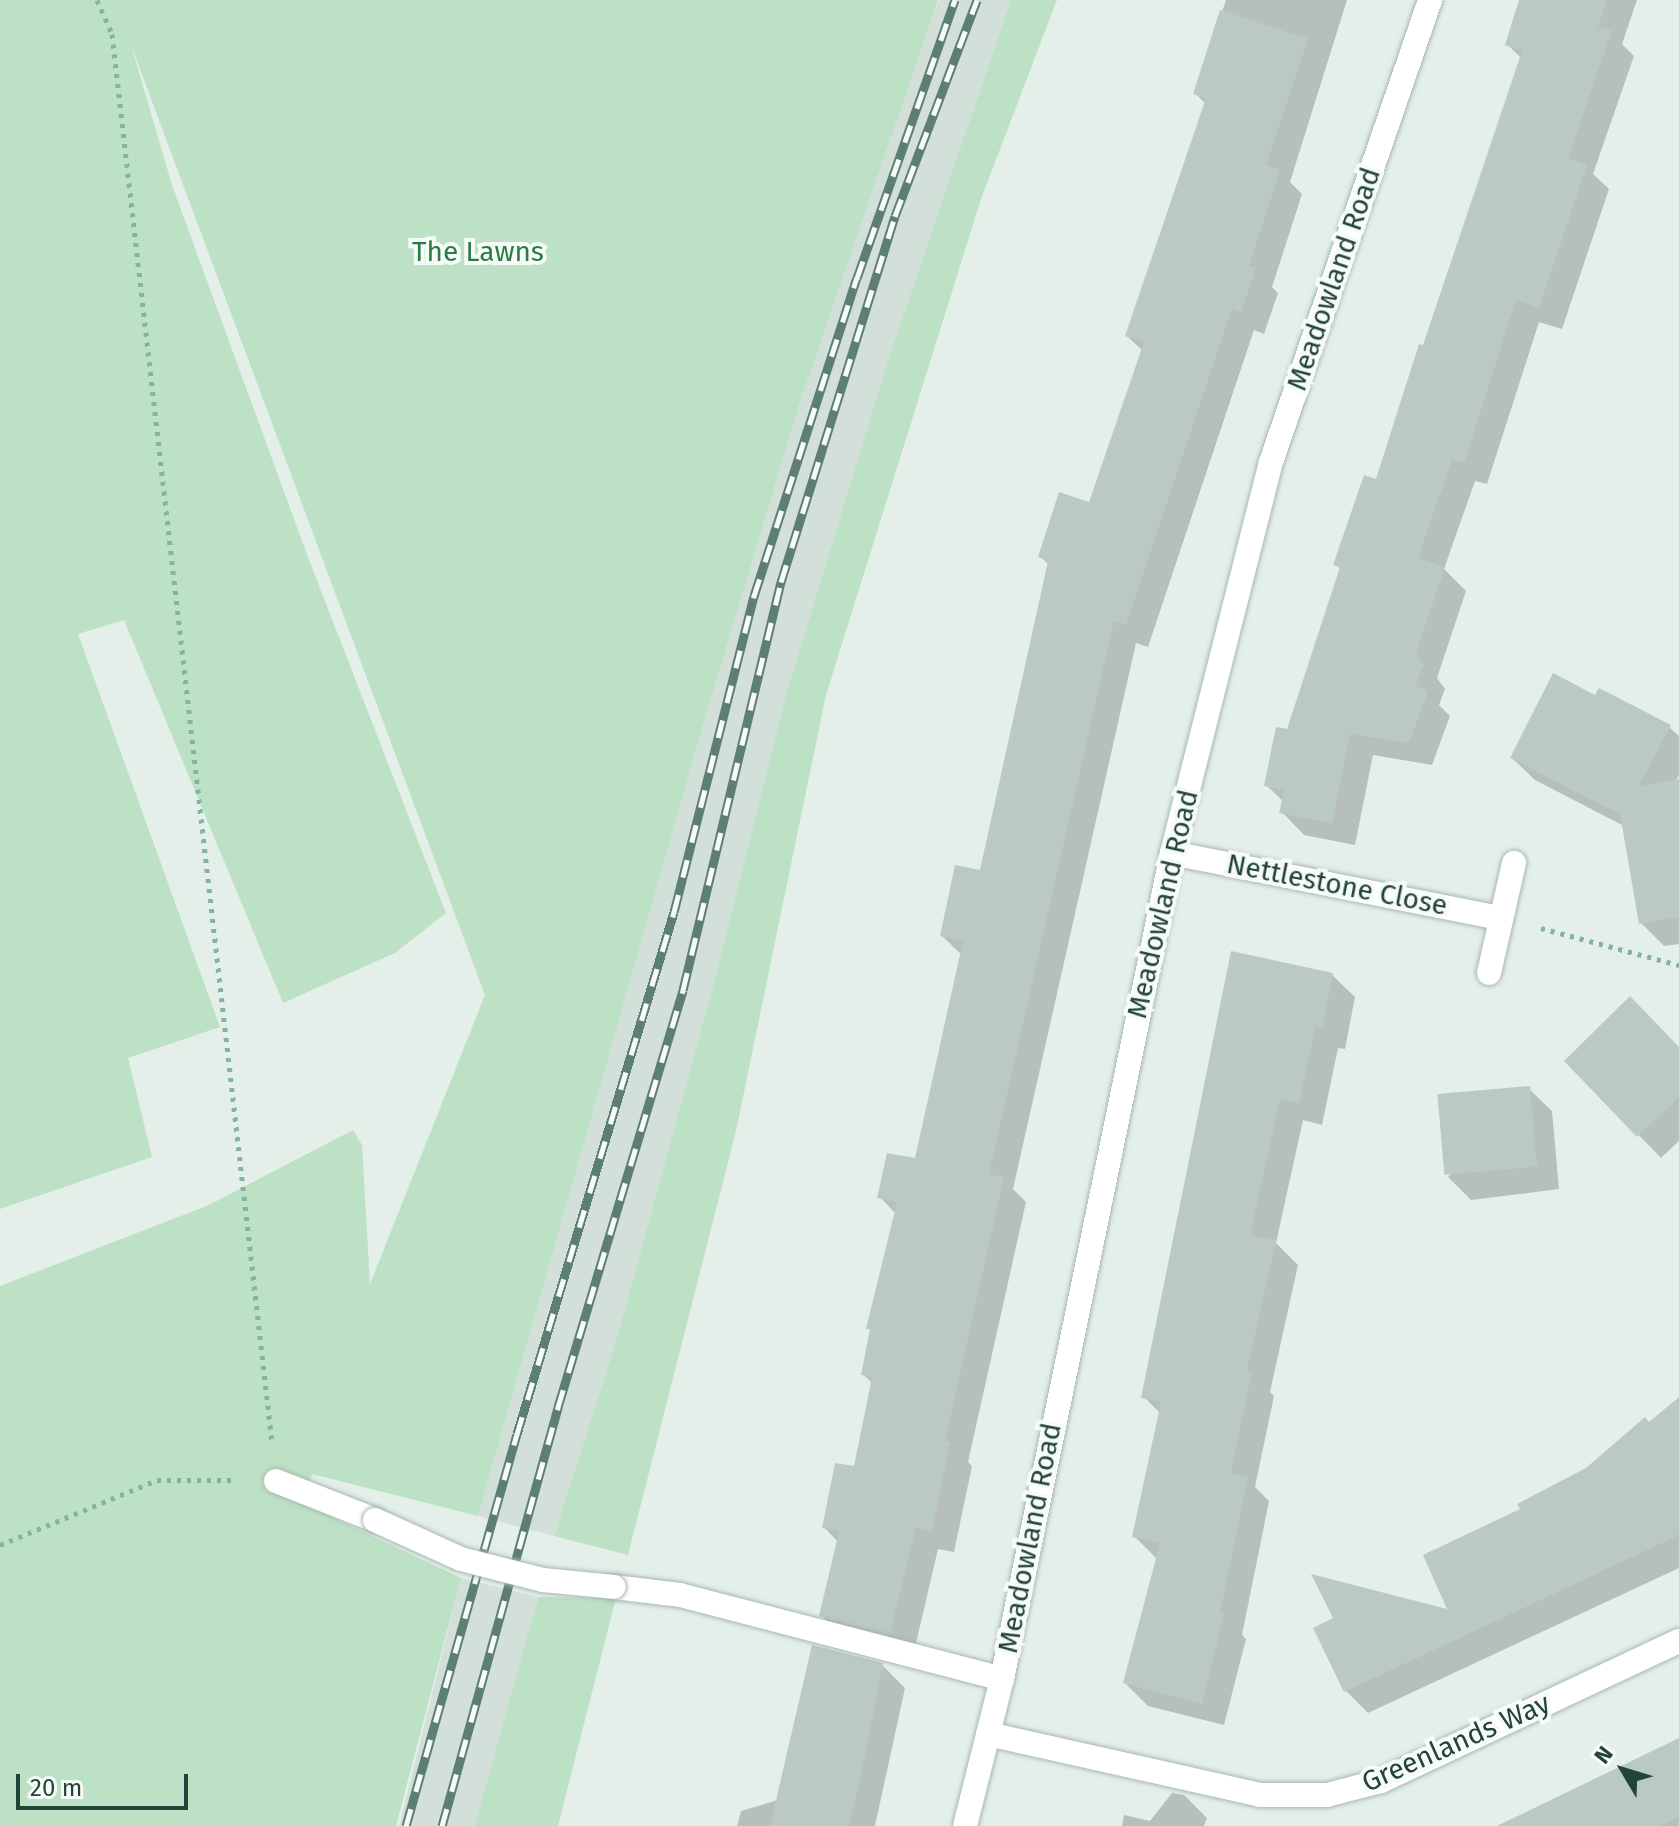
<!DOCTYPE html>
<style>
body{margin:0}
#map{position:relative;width:1679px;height:1826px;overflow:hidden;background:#e5efea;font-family:"Fira Sans",sans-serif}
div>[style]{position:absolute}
.built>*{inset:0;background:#d3dfd9;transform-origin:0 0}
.green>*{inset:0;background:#bde1c5}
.shadow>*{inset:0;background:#0003}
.building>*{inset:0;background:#bacac3;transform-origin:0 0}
.path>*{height:5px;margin-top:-2.5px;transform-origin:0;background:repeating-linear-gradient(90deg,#83b4a2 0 4px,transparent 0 10px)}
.roads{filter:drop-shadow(0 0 2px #a7b8b1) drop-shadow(0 0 2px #a7b8b1)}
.service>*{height:24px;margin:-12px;padding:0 12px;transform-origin:12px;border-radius:12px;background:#fff}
.minor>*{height:24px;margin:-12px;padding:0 12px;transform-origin:12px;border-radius:12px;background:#fff}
.rail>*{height:9px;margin-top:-4.5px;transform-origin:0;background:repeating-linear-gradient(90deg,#f6fbf8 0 18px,#5d7e73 0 36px);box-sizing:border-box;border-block:2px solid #5d7e73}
.bridges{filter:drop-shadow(0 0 2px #a7b8b1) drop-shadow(0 0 2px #a7b8b1)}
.service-bridge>*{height:24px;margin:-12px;padding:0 12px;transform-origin:12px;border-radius:12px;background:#fff}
span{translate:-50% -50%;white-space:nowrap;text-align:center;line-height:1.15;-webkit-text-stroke:8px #f6fbf8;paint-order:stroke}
.park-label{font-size:28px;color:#2a7c45}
.street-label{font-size:28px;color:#224338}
.north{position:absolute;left:1583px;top:1730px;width:80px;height:80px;-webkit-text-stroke:6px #f6fbf8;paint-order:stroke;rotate:308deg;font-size:22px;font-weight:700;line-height:32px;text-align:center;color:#224338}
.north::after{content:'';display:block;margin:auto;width:28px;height:36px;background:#224338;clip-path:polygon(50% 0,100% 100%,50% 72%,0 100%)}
.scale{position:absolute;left:16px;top:1774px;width:172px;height:36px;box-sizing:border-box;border:4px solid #224338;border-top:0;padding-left:10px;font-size:24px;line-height:28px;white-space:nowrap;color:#224338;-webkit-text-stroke:6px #f6fbf8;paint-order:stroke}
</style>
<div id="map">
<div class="built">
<i style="clip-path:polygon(939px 0,1011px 0,785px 699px,713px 986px,618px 1334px,554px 1536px,478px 1516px,704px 722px,800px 402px,906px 85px)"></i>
<i style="left:461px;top:1578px;width:79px;height:257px;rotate:14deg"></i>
</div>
<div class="green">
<i style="clip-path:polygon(0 0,938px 0,800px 402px,704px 722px,478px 1516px,312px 1474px,302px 1503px,461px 1578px,396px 1826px,0 1826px,0 1286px,209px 1205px,353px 1130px,362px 1145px,370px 1284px,485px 995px,131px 45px,172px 185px,306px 552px,446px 913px,395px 953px,283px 1003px,124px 620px,78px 634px,220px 1027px,128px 1058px,152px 1157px,0 1209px)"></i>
<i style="clip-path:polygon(1011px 0,1057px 0,981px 199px,826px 695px,736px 1131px,628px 1555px,554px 1536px,618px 1334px,713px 986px,785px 699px,888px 361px)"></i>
<i style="clip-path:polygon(538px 1597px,616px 1598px,558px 1826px,475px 1826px)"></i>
</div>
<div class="shadow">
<i style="clip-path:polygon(1226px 0,1347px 0,1290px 182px,1302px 194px,1272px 287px,1278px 293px,1264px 334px,1254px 330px,1148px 647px,1136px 643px,1013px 1189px,1026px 1202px,968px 1462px,972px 1466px,954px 1552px,938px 1549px,913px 1656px,844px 1638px,821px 1615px,838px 1542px,824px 1527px,856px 1469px,873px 1384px,863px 1374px,872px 1331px,868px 1328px,896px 1214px,880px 1197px,916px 1161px,962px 955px,942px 936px,982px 872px,1049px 565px,1040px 556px,1090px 504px,1143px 351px,1127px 336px,1206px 104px,1195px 93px)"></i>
<i style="clip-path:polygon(1521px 0,1637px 0,1622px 44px,1634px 56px,1593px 174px,1609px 189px,1562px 329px,1539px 322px,1487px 484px,1475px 481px,1444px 569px,1466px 591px,1437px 678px,1445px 689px,1439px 705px,1450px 716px,1432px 765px,1373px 755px,1355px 845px,1304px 835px,1282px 812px,1284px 802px,1266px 785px,1288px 732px,1341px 570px,1336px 564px,1378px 482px,1522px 59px,1507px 44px)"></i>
<i style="clip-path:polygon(1595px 697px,1669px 727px,1679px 736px,1679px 775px,1675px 782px,1679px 781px,1679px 944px,1664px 946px,1641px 923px,1624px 826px,1535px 780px,1512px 758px)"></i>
<i style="clip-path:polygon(1332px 975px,1355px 997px,1345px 1049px,1338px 1048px,1322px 1125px,1303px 1120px,1276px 1243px,1298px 1265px,1270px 1392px,1274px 1396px,1255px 1487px,1269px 1501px,1242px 1635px,1246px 1639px,1224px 1725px,1148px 1706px,1125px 1683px,1157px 1559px,1134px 1536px,1161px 1414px,1144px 1397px)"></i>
<i style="clip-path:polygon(1679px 1049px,1679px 1141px,1661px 1158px,1567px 1061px)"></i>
<i style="clip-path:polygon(1529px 1089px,1552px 1111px,1559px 1189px,1471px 1200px,1448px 1177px)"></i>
<i style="clip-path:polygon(1679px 1399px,1679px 1568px,1368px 1713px,1345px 1690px,1451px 1612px,1523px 1510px,1587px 1470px)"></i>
<i style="clip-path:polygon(882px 1665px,905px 1688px,875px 1826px,737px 1826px,741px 1811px,778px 1800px)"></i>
<i style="clip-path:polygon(1679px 1740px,1679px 1826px,1502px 1826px)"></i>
<i style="clip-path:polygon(1172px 1793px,1184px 1795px,1207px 1818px,1204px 1826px,1122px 1826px,1124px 1815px,1150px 1821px)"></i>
</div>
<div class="building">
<i style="clip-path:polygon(1519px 0,1607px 0,1598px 27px,1612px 31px,1568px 158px,1587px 165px,1539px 308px,1516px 300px,1464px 463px,1452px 459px,1418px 558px,1445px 567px,1416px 653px,1424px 664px,1415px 686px,1428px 691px,1409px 743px,1350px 734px,1332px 823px,1279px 813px,1284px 790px,1264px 786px,1276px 727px,1287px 729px,1340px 567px,1333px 565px,1364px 475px,1376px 479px,1419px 344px,1423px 345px,1522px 51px,1505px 45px)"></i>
<i style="clip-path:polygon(1220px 10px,1308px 39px,1266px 165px,1280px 170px,1249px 266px,1256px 268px,1241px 312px,1232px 308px,1126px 625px,1114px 621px,989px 1174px,1004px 1177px,945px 1441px,950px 1442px,932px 1531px,916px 1527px,890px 1634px,819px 1616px,839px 1532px,822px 1528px,835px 1463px,854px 1466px,872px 1377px,861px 1375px,870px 1329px,866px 1329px,897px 1202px,877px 1198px,887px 1153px,915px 1158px,963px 941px,940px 936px,955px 865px,980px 870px,1048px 561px,1038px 557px,1059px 492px,1089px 502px,1144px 342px,1125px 336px,1206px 98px,1193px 94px)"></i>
<i style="clip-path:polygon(1553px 673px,1595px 695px,1599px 688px,1671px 725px,1639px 786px,1679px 779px,1679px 917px,1639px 924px,1620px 814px,1510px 758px)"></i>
<i style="clip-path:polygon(1231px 951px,1333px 973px,1322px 1028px,1316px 1026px,1299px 1103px,1280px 1099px,1250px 1235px,1276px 1241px,1247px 1370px,1252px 1371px,1231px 1473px,1248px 1477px,1220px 1613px,1224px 1614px,1202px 1704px,1123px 1683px,1160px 1543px,1132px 1537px,1161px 1402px,1141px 1398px)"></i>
<i style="clip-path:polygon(1630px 996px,1679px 1047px,1679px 1097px,1637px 1137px,1564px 1061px)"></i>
<i style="left:1530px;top:1086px;width:81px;height:93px;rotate:85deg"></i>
<i style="clip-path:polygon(1679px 1397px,1679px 1535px,1344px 1692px,1313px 1628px,1333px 1618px,1311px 1574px,1447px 1609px,1423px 1555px,1520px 1509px,1517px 1504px,1586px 1468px,1645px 1417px,1649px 1422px)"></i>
<i style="clip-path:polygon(812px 1645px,883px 1663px,860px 1781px,849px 1826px,770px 1826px)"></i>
<i style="clip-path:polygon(1679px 1738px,1679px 1817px,1659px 1826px,1497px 1826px)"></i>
</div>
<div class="path">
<i style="left:97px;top:0;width:37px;rotate:66deg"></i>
<i style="left:112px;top:34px;width:1418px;rotate:83.52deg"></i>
<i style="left:1541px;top:928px;width:143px;rotate:15deg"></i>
<i style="left:0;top:1545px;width:170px;rotate:-22.5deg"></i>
<i style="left:157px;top:1480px;width:79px"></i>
</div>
<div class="roads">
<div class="service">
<i style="left:276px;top:1481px;width:106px;rotate:21.5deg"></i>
<i style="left:614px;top:1587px;width:66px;rotate:6.9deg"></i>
<i style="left:680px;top:1595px;width:333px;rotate:14.6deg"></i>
</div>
<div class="minor">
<i style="left:1172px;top:853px;width:335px;rotate:11.2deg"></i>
<i style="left:1489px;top:973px;width:113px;rotate:-77.2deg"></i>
<i style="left:988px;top:1734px;width:279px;rotate:12.6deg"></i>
<i style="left:1260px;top:1795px;width:67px"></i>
<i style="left:1327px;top:1795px;width:56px;rotate:-14.5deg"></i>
<i style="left:1381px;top:1781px;width:329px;rotate:-25.2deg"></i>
<i style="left:965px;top:1826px;width:152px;rotate:-75.9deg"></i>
<i style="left:1002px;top:1679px;width:843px;rotate:-78.37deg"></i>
<i style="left:1172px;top:853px;width:403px;rotate:-75.8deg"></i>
<i style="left:1271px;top:462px;width:489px;rotate:-71deg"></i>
</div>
</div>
<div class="rail">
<i style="left:406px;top:1826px;width:407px;rotate:-74.2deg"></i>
<i style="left:517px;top:1434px;width:545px;rotate:-73.26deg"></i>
<i style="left:674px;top:912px;width:326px;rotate:-75.8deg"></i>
<i style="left:754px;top:596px;width:334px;rotate:-72.1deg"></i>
<i style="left:857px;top:278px;width:295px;rotate:-70.6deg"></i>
<i style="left:442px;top:1826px;width:435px;rotate:-74.5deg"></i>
<i style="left:558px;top:1407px;width:435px;rotate:-73.3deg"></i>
<i style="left:683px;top:990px;width:420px;rotate:-76.5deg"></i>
<i style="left:781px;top:582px;width:383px;rotate:-72.7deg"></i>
<i style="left:895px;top:216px;width:231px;rotate:-69.2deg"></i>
</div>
<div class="bridges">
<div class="service-bridge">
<i style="left:375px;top:1520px;width:94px;rotate:24.4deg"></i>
<i style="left:461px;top:1559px;width:85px;rotate:14.4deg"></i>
<i style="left:543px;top:1580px;width:71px;rotate:5.6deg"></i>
</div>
</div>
<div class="park-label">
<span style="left:478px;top:252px">The Lawns</span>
</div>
<div class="street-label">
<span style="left:1334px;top:279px;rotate:-71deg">Meadowland Road</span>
<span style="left:1337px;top:885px;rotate:11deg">Nettlestone Close</span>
<span style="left:1163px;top:904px;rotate:-77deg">Meadowland Road</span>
<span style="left:1030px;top:1538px;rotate:-79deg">Meadowland Road</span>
<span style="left:1456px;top:1743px;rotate:-24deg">Greenlands Way</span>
</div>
<div class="north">N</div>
<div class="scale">20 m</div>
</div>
